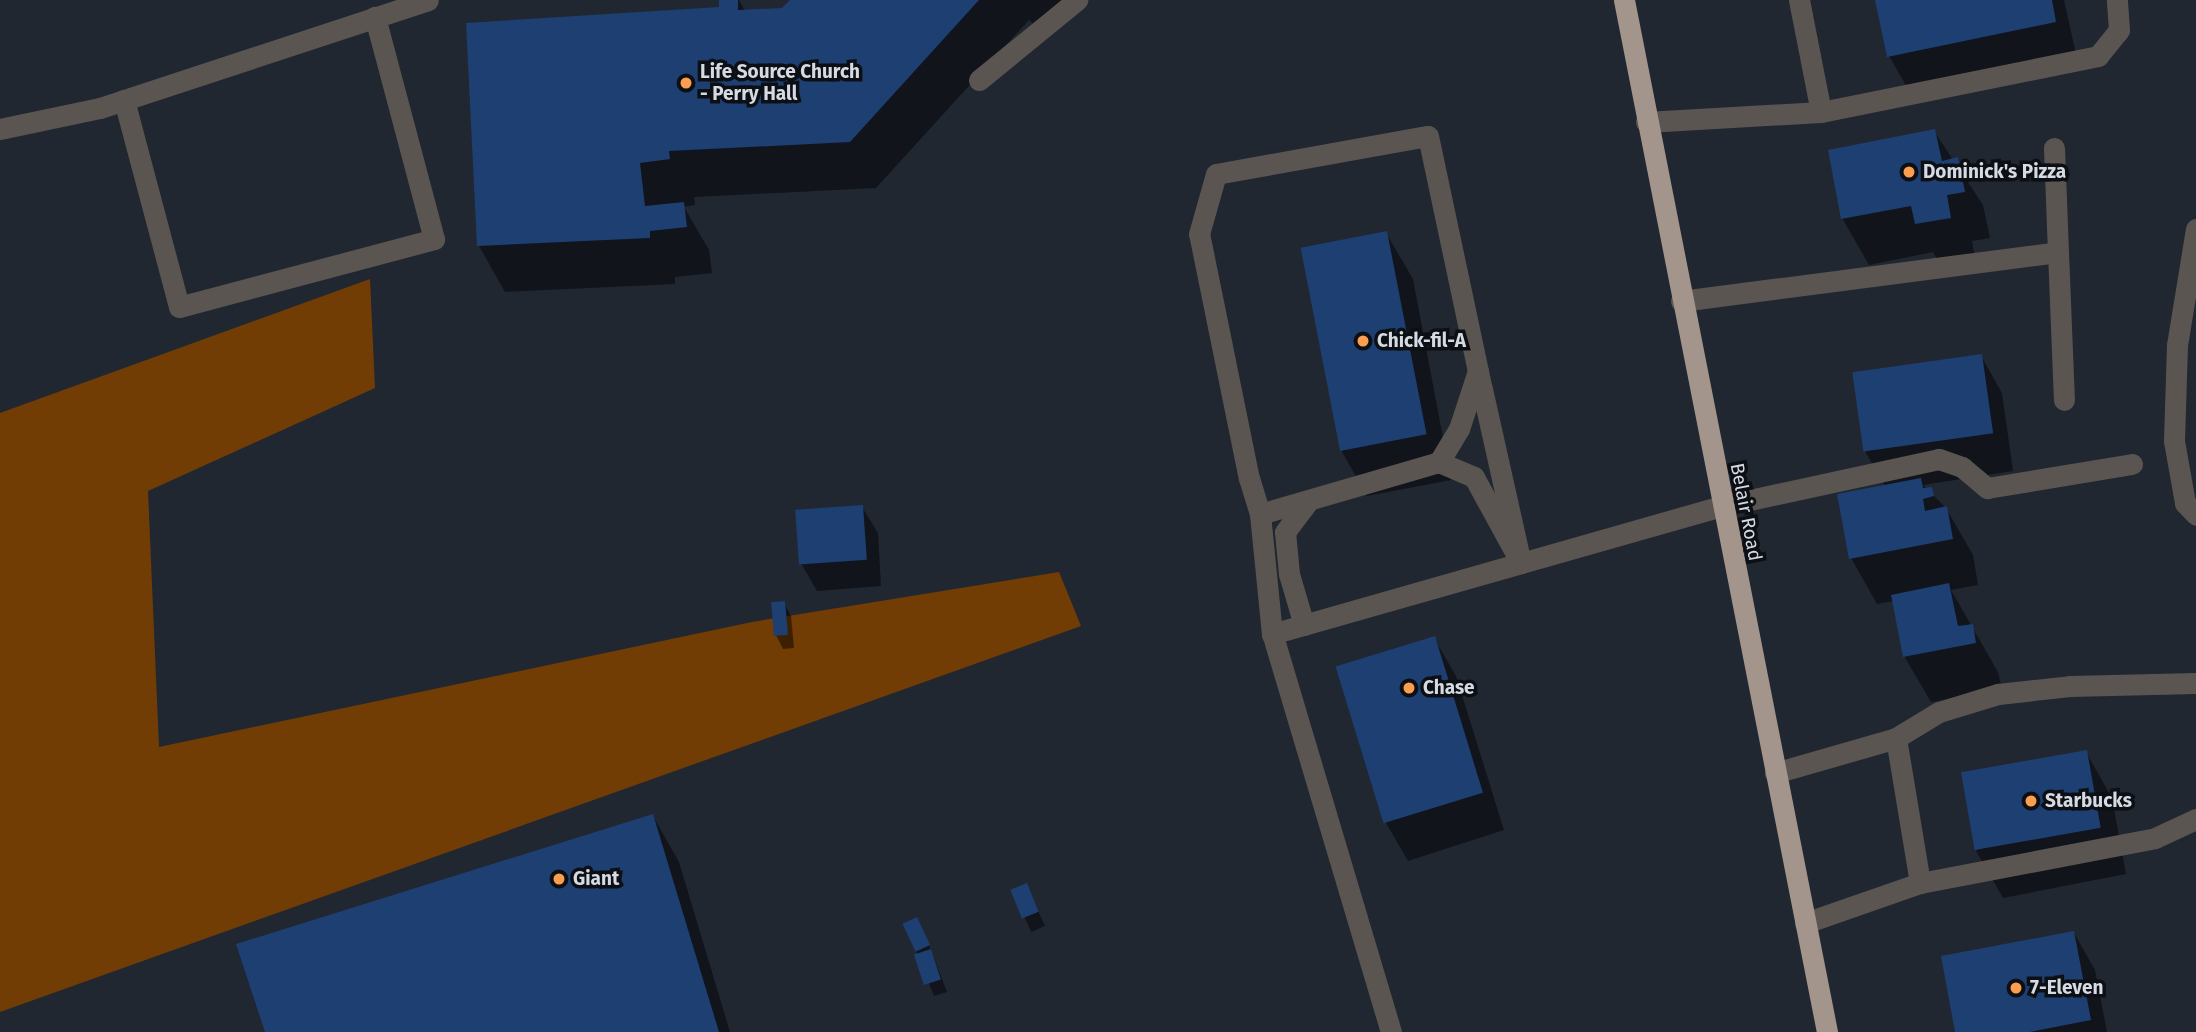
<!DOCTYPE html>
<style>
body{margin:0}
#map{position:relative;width:2196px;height:1032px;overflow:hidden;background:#202731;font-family:"Fira Sans",sans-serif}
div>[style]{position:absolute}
.forest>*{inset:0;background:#723d05}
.shadow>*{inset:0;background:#0007;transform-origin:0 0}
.building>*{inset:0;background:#1e3f72;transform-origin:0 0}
.lane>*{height:21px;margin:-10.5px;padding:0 10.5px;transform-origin:10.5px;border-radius:10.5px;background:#5b5551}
.highway>*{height:21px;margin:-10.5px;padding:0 10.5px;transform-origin:10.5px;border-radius:10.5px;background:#a3958b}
.dots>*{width:19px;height:19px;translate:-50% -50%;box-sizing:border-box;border:4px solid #0c0f14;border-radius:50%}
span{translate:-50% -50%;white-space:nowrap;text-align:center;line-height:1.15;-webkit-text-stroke:7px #0c0f14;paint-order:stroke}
.poi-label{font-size:19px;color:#d6dae2;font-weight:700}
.left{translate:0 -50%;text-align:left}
.street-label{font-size:19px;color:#d6dae2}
</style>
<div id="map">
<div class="forest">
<i style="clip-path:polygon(370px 279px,375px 388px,148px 491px,159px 747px,752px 622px,1059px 572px,1081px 626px,0 1012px,0 413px)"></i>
</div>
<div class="shadow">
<i style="clip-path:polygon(721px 0,739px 0,745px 11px,782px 10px,793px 0,1067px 0,1041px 30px,1029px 20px,876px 188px,694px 197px,695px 205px,684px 207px,709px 250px,712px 273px,675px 277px,675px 284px,505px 292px,479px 246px,721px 8px)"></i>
<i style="clip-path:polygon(1877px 0,2064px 0,2077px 59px,1911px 94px,1889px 56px)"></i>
<i style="clip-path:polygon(1934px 131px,1983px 205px,1990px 238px,1972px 241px,1976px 264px,1943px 270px,1933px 252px,1869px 265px,1842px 218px)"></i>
<i style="clip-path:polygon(1386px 233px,1413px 279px,1451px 480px,1367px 496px,1341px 450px)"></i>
<i style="clip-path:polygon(1981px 356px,2002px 393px,2013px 471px,1923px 485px,1946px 508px,1973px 555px,1978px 585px,1951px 590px,1998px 672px,2002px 689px,1931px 702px,1904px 656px,1894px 601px,1877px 604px,1851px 558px,1885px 486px,1866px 453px,1855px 375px)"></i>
<i style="clip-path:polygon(862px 507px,878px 533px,881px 586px,817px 591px,802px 565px,797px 512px)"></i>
<i style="clip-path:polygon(784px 603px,791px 616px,794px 648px,783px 649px,776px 635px)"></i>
<i style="clip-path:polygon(1434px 638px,1456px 676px,1504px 830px,1408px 861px,1386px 823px)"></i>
<i style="clip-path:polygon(2086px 752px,2112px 798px,2126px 874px,2003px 898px,1976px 851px)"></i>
<i style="clip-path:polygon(653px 816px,679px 862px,730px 1032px,267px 1032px)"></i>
<i style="left:1026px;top:885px;width:45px;height:15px;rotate:65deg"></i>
<i style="clip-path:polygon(924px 932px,947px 992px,934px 996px,916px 951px)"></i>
<i style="clip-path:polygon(2074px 933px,2095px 970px,2107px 1032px,1957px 1032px)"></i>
</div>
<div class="building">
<i style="clip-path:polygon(719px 0,738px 0,738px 10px,782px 8px,790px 0,979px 0,850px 142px,669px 151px,670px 159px,640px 163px,645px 206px,684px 202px,687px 227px,650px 231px,650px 238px,477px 246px,466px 23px,719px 7px)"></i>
<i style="clip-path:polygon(1875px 0,2052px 0,2056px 22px,1887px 57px)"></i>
<i style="clip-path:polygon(1935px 129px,1942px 161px,1958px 157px,1965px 192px,1947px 195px,1951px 218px,1915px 224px,1911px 206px,1841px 219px,1828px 150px)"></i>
<i style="left:1387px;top:231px;width:207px;height:88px;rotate:79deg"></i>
<i style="left:1982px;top:354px;width:80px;height:131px;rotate:82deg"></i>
<i style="clip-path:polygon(1921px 478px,1923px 488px,1932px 487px,1934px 496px,1923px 499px,1925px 511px,1947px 506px,1953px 539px,1849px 559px,1837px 494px)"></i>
<i style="left:863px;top:505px;width:55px;height:68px;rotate:86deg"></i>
<i style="clip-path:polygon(1949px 583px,1958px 626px,1973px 624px,1976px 643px,1903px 657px,1891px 595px)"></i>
<i style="left:785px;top:601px;width:34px;height:14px;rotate:85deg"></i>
<i style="left:1435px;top:636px;width:164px;height:104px;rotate:73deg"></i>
<i style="left:2087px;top:750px;width:79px;height:128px;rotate:80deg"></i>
<i style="clip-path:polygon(653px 814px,719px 1032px,265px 1032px,236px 944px)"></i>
<i style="left:1027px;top:883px;width:31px;height:18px;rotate:68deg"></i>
<i style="left:917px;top:917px;width:31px;height:16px;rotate:65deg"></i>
<i style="clip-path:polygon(2074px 931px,2091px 1020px,2030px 1032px,1955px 1032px,1941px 956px)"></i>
<i style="left:931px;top:949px;width:32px;height:18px;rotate:72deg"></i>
</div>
<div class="lane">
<i style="left:1799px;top:0;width:114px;rotate:78.9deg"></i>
<i style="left:979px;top:80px;width:127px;rotate:-39.2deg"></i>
<i style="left:124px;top:100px;width:214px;rotate:75.1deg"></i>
<i style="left:179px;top:307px;width:264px;rotate:-14.9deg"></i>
<i style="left:434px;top:239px;width:230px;rotate:-104.9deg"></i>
<i style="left:1646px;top:122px;width:175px;rotate:-3.3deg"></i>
<i style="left:1821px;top:112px;width:283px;rotate:-11.4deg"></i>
<i style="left:2098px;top:56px;width:33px;rotate:-51deg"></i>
<i style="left:2119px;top:30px;width:30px;rotate:-94deg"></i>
<i style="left:0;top:129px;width:102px;rotate:-11.9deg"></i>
<i style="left:100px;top:108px;width:345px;rotate:-18.2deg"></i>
<i style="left:1428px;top:136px;width:259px;rotate:78deg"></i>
<i style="left:1482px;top:389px;width:178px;rotate:77.4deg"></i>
<i style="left:1521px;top:563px;width:98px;rotate:-118.7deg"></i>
<i style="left:1474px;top:477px;width:38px;rotate:-157deg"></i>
<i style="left:1439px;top:462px;width:186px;rotate:163.8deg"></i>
<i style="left:1260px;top:514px;width:37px;rotate:-107deg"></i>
<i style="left:1249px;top:479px;width:250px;rotate:-101.5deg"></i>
<i style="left:1199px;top:234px;width:62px;rotate:-74.2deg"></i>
<i style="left:1216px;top:174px;width:215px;rotate:-10.2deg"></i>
<i style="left:2054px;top:148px;width:104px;rotate:87.8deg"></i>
<i style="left:2196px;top:229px;width:118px;rotate:99.3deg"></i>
<i style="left:2177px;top:345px;width:96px;rotate:91.8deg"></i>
<i style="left:2174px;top:441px;width:63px;rotate:79.9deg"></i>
<i style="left:2185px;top:503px;width:16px;rotate:47deg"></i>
<i style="left:1681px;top:301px;width:380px;rotate:-7.4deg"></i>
<i style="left:2058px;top:252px;width:148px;rotate:87.7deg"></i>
<i style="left:1439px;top:462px;width:39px;rotate:-59deg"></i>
<i style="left:1459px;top:429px;width:61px;rotate:-71.9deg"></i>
<i style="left:1260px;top:514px;width:121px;rotate:84.3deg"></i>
<i style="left:1304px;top:625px;width:53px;rotate:-106.4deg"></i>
<i style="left:1289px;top:574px;width:42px;rotate:-95.4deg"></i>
<i style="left:1285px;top:532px;width:40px;rotate:-53deg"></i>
<i style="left:1896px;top:738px;width:147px;rotate:80.6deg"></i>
<i style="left:1775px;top:773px;width:126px;rotate:-16.1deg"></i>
<i style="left:1896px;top:738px;width:50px;rotate:-31.2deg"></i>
<i style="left:1939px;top:712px;width:62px;rotate:-17deg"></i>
<i style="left:1998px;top:694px;width:72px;rotate:-6.3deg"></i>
<i style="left:2070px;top:686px;width:126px;rotate:-1.4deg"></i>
<i style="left:1805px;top:923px;width:122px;rotate:-19.2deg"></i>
<i style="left:1920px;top:883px;width:239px;rotate:-10.8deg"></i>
<i style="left:2155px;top:838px;width:45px;rotate:-24.9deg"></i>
<i style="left:1391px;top:1032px;width:415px;rotate:-106.6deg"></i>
<i style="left:1272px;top:634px;width:468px;rotate:-15.9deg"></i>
<i style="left:1722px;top:506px;width:222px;rotate:-12.2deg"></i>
<i style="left:1939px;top:459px;width:24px;rotate:19deg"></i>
<i style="left:1962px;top:467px;width:33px;rotate:40deg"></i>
<i style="left:1987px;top:488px;width:147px;rotate:-9.4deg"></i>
</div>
<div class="highway">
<i style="left:1624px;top:0;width:1052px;rotate:78.87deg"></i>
</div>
<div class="dots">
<i style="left:686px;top:83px;background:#fb9e50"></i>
<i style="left:1909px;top:172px;background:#fb9e50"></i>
<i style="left:1363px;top:341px;background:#fb9e50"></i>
<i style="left:1409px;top:688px;background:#fb9e50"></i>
<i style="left:2031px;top:801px;background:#fb9e50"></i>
<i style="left:559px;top:879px;background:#fb9e50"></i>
<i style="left:2016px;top:988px;background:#fb9e50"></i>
</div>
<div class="poi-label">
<span class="left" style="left:700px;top:83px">Life Source Church<br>- Perry Hall</span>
<span class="left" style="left:1923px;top:172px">Dominick's Pizza</span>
<span class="left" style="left:1377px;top:341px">Chick-fil-A</span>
<span class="left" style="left:1423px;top:688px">Chase</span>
<span class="left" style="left:2045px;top:801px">Starbucks</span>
<span class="left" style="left:573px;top:879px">Giant</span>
<span class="left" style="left:2030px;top:988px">7-Eleven</span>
</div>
<div class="street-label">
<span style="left:1746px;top:512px;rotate:79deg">Belair Road</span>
</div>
</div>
